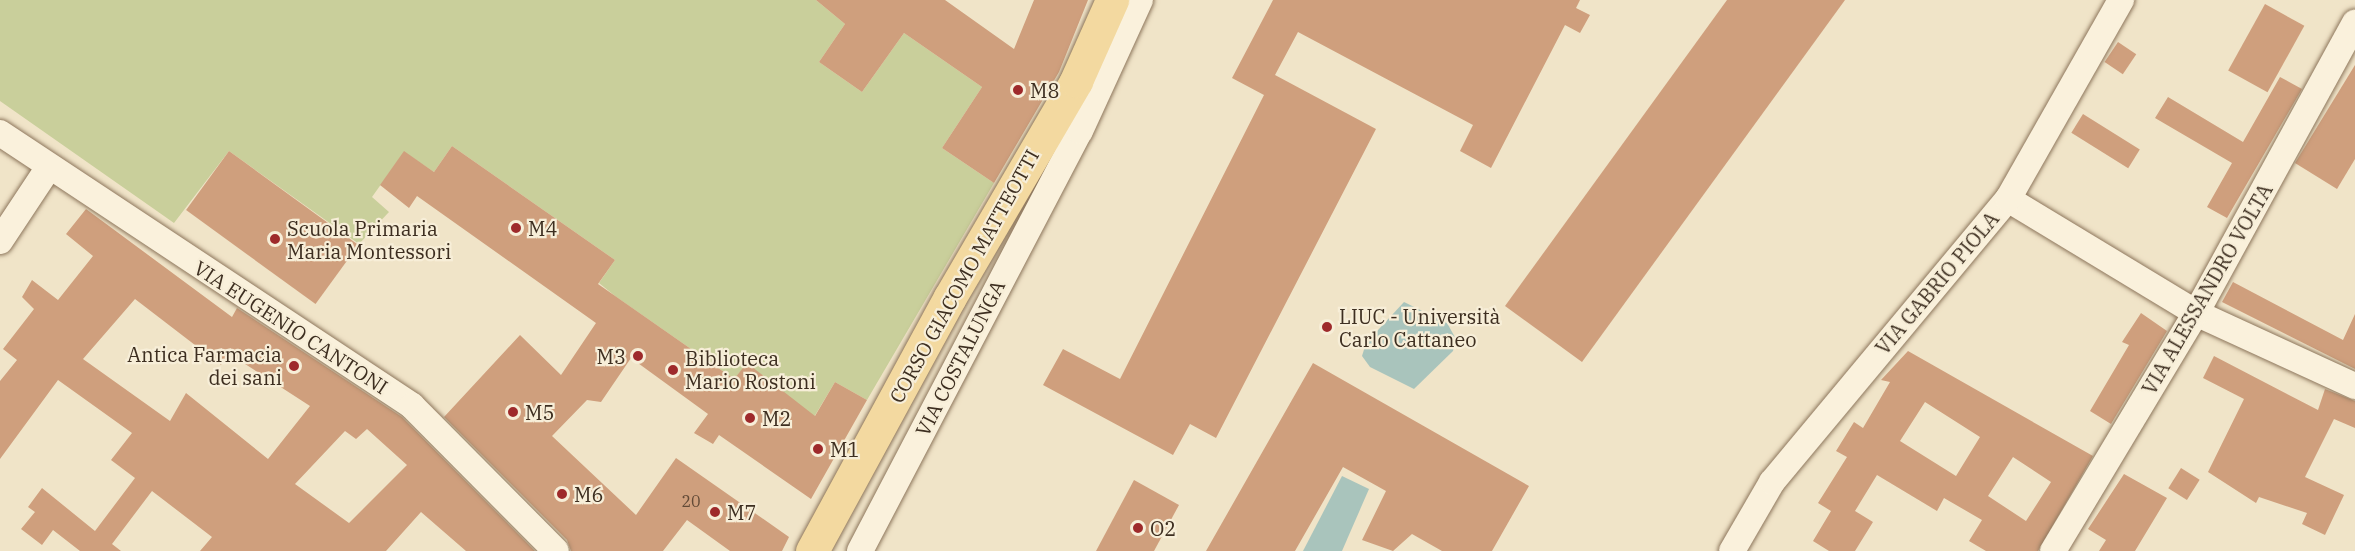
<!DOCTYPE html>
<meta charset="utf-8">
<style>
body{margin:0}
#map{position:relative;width:2355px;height:551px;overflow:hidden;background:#f0e4c8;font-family:"IBM Plex Serif",serif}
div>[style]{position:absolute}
.green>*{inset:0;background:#c9cf9b}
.water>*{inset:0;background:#a9c4bc}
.building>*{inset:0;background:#cf9f7d;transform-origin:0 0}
.roads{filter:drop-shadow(0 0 2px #8d765c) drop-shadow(0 0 2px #8d765c)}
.minor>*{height:26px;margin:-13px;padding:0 13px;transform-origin:13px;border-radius:13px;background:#faf1dc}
.primary>*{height:33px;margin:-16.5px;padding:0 16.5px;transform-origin:16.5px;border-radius:16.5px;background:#f3d9a0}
.dots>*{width:16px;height:16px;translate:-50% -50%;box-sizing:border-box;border:3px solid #f7eed8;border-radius:50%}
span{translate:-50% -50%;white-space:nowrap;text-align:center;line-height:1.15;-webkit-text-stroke:4.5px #f7eed8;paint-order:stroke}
.number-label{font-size:16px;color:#624a37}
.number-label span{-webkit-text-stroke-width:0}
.poi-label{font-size:20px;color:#3d2e20}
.left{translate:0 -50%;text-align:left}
.right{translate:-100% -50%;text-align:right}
.street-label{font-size:20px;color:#3d2e20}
</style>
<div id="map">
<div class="green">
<i style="clip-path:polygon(0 0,816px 0,845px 24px,819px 62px,862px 92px,904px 33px,982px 87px,942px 148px,994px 183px,867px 400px,835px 382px,814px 417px,747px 364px,734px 379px,615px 296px,599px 283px,615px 260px,452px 146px,434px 172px,404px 152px,372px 197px,389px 212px,359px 244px,229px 151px,174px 223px,0 101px)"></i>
</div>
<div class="water">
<i style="clip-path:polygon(1404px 302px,1447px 323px,1456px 339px,1453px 351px,1414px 389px,1370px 367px,1362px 356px,1366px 343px)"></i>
<i style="clip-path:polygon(1342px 476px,1369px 489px,1342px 551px,1303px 551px)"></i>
</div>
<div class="building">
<i style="clip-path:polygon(816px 0,945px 0,1014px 49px,1034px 0,1088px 0,1059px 72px,994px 183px,942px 148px,982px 87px,904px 33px,862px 92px,819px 62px,845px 24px)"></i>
<i style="clip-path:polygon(1273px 0,1580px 0,1576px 8px,1590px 15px,1580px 33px,1565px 25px,1491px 168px,1460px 151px,1473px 125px,1298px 32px,1275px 75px,1376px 129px,1216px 438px,1190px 424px,1173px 455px,1043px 385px,1063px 349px,1120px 379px,1264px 95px,1232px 78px)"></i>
<i style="clip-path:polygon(1727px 0,1845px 0,1582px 362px,1505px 306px)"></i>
<i style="left:2265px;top:4px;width:45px;height:76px;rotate:29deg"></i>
<i style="left:2118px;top:42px;width:22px;height:24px;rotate:34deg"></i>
<i style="clip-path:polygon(2355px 65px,2355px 159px,2337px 189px,2295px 163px)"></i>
<i style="clip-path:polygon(2280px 77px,2302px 89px,2227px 218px,2207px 207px,2232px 163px,2155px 118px,2168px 97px,2243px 142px)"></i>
<i style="left:2083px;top:114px;width:67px;height:22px;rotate:32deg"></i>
<i style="clip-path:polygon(452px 146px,615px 260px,598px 284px,734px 379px,747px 363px,815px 416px,835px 382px,867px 400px,811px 499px,719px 435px,713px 444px,694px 433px,708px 414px,631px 358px,601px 402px,587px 400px,552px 436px,636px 515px,676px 458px,789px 537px,782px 551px,730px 551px,687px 520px,663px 551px,571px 551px,567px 540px,444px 417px,520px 335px,561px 375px,596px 323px,417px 196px,409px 208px,380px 185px,404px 151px,434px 172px)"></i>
<i style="left:229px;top:151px;width:160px;height:73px;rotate:36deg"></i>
<i style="clip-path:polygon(evenodd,86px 209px,232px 317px,237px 308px,402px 417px,535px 551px,466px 551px,421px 512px,386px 551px,200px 551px,212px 537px,152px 491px,112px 544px,121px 551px,80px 551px,53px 530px,42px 545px,21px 529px,35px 512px,28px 507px,42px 488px,95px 531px,135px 478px,111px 460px,132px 433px,58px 380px,0 459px,0 381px,17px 360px,3px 349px,34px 309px,22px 297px,32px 280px,58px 300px,93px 256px,66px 234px,86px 209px,135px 299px,221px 365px,228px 353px,310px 406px,268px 459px,186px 393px,170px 421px,83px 359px,135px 299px,86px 209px,367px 429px,407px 465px,349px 523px,295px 484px,345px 431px,356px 439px,367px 429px)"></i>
<i style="clip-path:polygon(2233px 282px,2343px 340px,2355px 314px,2355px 369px,2222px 302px)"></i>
<i style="clip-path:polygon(2141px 313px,2167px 331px,2111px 424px,2090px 411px,2129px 345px,2122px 342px)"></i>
<i style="clip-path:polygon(evenodd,1908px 351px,2093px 456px,2038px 551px,1986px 551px,1969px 541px,1982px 520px,1944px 498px,1937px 511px,1877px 475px,1855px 511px,1873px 522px,1855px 551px,1829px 551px,1813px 541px,1831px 511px,1818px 503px,1847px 457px,1836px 451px,1854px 422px,1863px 428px,1890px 382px,1881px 380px,1908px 351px,1925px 402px,1980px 437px,1956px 476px,1900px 441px,1925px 402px,1908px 351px,2013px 457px,2051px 482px,2026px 521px,1988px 496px,2013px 457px)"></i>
<i style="clip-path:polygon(2214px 356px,2318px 410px,2325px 389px,2355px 401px,2355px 428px,2334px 419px,2305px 477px,2344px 495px,2325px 535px,2302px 524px,2307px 513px,2259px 497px,2256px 503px,2208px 472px,2244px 399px,2203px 378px)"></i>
<i style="clip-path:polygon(1313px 363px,1529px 486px,1492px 551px,1442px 551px,1412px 534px,1393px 551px,1362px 540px,1386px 491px,1343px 467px,1295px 551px,1206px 551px)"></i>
<i style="left:2181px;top:468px;width:22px;height:24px;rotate:32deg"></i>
<i style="clip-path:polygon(2124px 474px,2167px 498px,2135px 551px,2099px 551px,2106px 540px,2088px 529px)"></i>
<i style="clip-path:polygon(1134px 480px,1179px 505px,1154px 551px,1096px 551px)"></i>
</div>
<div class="roads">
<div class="minor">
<i style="left:0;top:133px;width:494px;rotate:33.5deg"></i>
<i style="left:412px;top:406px;width:204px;rotate:45.2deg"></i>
<i style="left:2008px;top:199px;width:220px;rotate:31.2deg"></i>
<i style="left:2196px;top:313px;width:175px;rotate:24.7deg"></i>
<i style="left:0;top:241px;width:89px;rotate:-56.5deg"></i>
<i style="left:860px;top:551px;width:474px;rotate:-62.4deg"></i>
<i style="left:1080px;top:131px;width:144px;rotate:-65.4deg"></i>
<i style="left:1732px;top:551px;width:80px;rotate:-59.9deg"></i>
<i style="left:1772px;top:482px;width:368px;rotate:-50.2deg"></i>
<i style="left:2008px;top:199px;width:229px;rotate:-60.4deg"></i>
<i style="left:2053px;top:551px;width:278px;rotate:-59deg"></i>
<i style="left:2196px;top:313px;width:331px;rotate:-61.3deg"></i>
</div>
<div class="primary">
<i style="left:812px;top:551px;width:289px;rotate:-61.5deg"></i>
<i style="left:950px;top:297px;width:250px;rotate:-59.7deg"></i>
<i style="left:1076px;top:81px;width:89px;rotate:-66deg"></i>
</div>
</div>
<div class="dots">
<i style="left:1018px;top:90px;background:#9e2a2b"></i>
<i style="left:516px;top:228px;background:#9e2a2b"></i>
<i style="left:275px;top:239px;background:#9e2a2b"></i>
<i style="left:1327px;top:327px;background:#9e2a2b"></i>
<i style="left:638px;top:356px;background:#9e2a2b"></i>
<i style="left:294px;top:366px;background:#9e2a2b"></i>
<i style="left:673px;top:370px;background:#9e2a2b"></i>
<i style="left:513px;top:412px;background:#9e2a2b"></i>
<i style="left:750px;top:418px;background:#9e2a2b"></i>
<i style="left:818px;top:449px;background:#9e2a2b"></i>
<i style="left:562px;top:494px;background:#9e2a2b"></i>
<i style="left:715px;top:512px;background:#9e2a2b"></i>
<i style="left:1138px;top:528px;background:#9e2a2b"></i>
</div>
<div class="number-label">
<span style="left:691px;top:501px">20</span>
</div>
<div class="poi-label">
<span class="left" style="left:1030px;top:90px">M8</span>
<span class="left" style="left:287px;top:240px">Scuola Primaria<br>Maria Montessori</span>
<span class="left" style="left:528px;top:228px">M4</span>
<span class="left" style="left:1339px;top:328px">LIUC - Università<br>Carlo Cattaneo</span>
<span class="right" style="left:282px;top:366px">Antica Farmacia<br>dei sani</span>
<span class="right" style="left:626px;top:356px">M3</span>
<span class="left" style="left:685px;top:370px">Biblioteca<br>Mario Rostoni</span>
<span class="left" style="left:525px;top:412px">M5</span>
<span class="left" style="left:762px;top:418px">M2</span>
<span class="left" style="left:830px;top:449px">M1</span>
<span class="left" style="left:574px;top:494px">M6</span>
<span class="left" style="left:727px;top:512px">M7</span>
<span class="left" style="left:1150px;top:528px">O2</span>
</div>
<div class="street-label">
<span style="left:964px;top:276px;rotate:-61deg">CORSO GIACOMO MATTEOTTI</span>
<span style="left:1937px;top:283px;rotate:-50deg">VIA GABRIO PIOLA</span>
<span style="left:2207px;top:289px;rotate:-60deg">VIA ALESSANDRO VOLTA</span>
<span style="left:291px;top:327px;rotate:33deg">VIA EUGENIO CANTONI</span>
<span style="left:960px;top:358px;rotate:-63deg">VIA COSTALUNGA</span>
</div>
</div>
